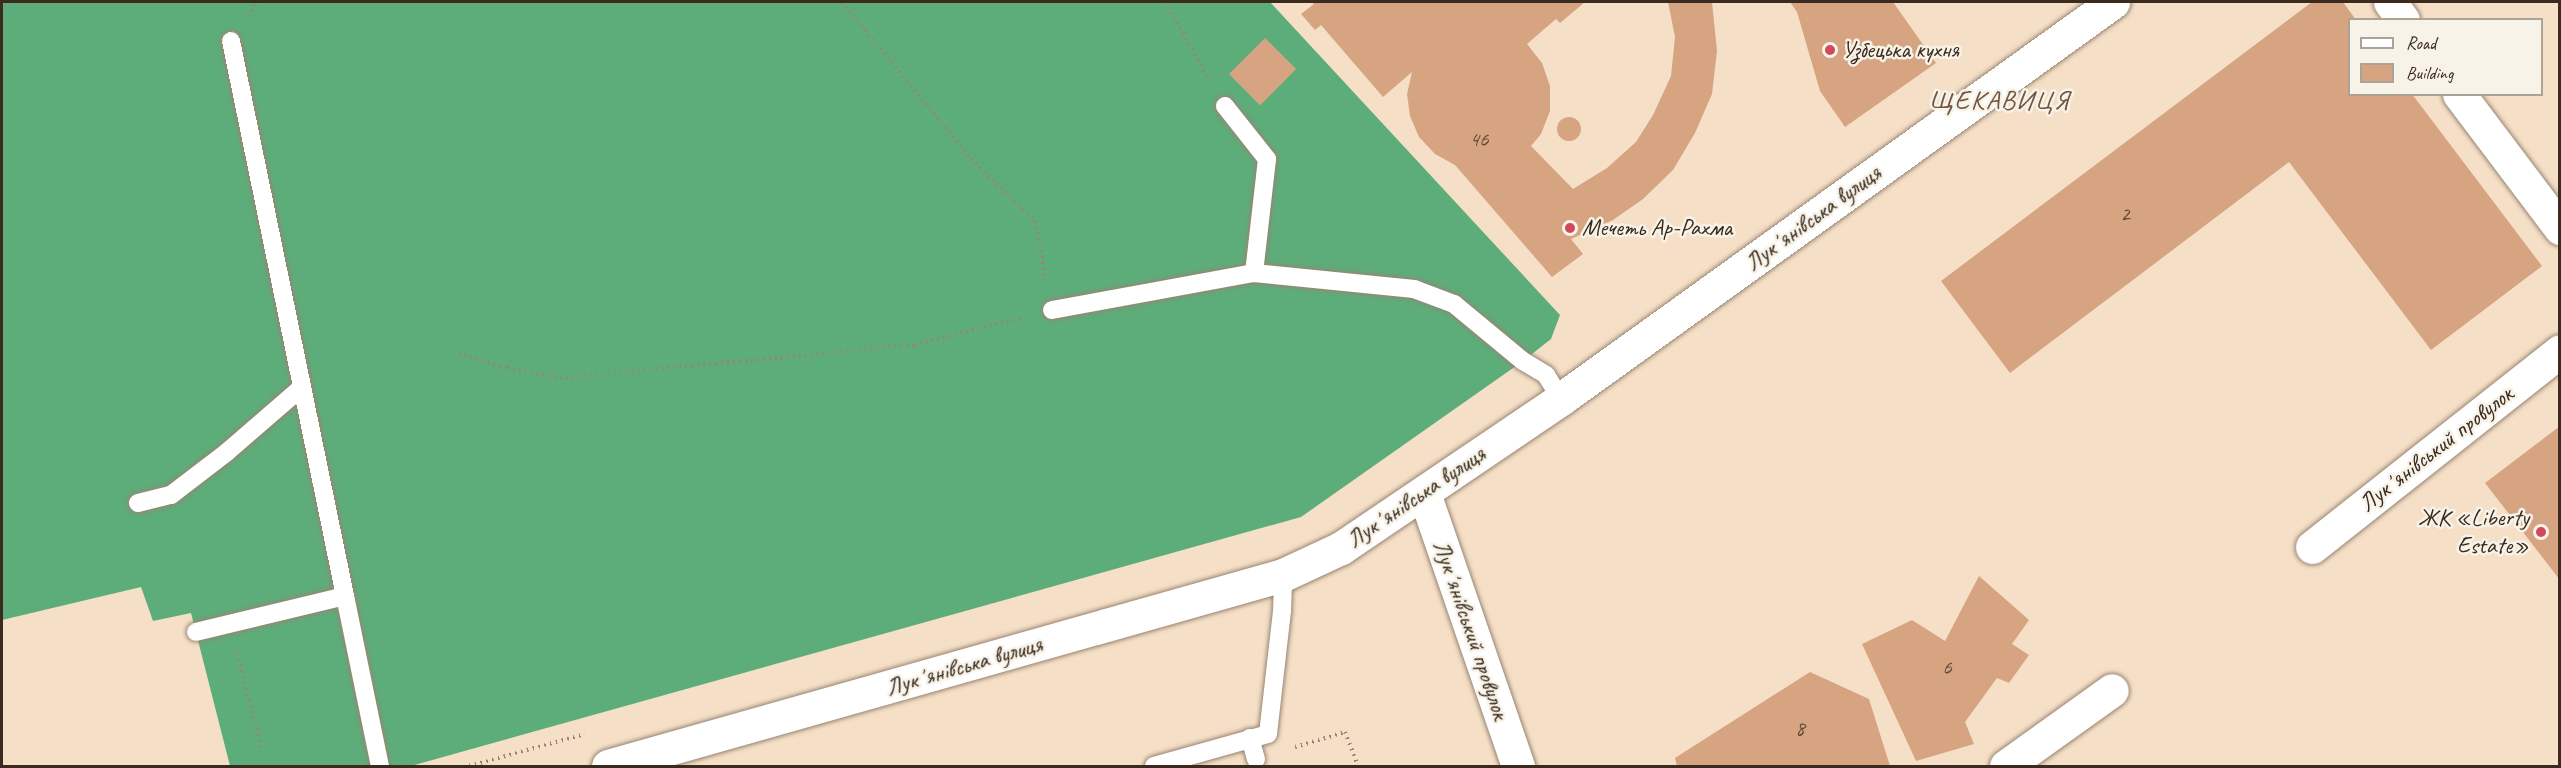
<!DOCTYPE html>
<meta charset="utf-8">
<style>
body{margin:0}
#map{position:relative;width:2561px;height:768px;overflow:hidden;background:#f5dfc6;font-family:Caveat,sans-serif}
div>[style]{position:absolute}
.forest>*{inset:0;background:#5dad7a}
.building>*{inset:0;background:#d7a482;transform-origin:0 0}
.round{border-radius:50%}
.path>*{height:4px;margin-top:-2px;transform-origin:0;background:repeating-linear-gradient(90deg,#988472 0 1.5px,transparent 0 6px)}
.roads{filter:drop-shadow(0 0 2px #988472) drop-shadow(0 0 2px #988472)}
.lane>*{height:18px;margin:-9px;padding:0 9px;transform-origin:9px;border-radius:9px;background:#fff}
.street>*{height:33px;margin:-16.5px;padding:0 16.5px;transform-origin:16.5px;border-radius:16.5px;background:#fff}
.dots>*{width:16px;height:16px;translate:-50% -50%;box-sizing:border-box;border:3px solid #f7f3e8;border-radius:50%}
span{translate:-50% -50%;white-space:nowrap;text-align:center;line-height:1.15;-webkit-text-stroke:5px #f7f3e8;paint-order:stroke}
.number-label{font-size:21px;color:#624837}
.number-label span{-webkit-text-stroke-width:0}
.poi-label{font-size:24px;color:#3b2a1e}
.left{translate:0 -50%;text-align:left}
.right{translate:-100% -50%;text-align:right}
.street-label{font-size:24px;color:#3b2a1e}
.quarter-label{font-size:27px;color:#725541;letter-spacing:1.5px}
.frame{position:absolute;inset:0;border:3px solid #3b2a1e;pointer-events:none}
.legend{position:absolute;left:2348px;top:18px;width:195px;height:78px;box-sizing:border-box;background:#f7f3e8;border:2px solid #aca397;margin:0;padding:8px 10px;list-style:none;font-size:18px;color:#3b2a1e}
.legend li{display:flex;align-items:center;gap:12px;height:30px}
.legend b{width:30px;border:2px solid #aca397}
</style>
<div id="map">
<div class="forest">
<i style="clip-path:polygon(2px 2px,1270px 2px,1560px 315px,1551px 339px,1523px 361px,1301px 517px,411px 766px,230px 766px,191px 613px,153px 621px,141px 587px,2px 620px)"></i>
</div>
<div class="building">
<i style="clip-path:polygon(1311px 2px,1585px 2px,1560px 23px,1556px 19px,1527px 44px,1542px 63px,1550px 86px,1550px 111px,1541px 134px,1531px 146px,1573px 189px,1607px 168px,1636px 142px,1653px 115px,1671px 76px,1675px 37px,1668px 2px,1712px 2px,1717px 51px,1712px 94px,1695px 133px,1673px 170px,1643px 199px,1613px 220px,1571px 239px,1583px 254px,1552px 277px,1455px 165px,1435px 154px,1419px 137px,1410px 116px,1407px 94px,1412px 72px,1383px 97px,1321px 25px,1315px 30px,1301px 14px,1314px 4px)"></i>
<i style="clip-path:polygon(1790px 2px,1893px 2px,1936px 63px,1845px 127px,1820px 91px,1797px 12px)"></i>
<i style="clip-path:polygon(2312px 2px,2343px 2px,2356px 20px,2350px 20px,2350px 94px,2412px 94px,2542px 266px,2431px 350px,2289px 162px,2010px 373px,1941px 281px)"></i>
<i style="left:1265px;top:38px;width:44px;height:51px;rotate:45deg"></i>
<i class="round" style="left:1557px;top:117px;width:24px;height:24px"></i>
<i style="clip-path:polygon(2560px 426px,2560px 580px,2485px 483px)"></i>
<i style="clip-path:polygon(1979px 576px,2029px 620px,2012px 644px,2029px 655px,2009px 683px,1997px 678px,1965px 722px,1974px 744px,1916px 761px,1862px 644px,1912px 620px,1945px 641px)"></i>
<i style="clip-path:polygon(1810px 672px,1869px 699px,1890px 766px,1677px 766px,1675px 758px)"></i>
</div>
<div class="path">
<i style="left:842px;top:2px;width:203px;rotate:50.6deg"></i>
<i style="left:971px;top:159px;width:89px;rotate:44.1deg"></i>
<i style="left:1035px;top:221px;width:59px;rotate:79.3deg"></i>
<i style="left:1165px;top:2px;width:89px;rotate:60.3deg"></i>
<i style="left:248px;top:16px;width:17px;rotate:-57deg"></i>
<i style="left:459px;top:354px;width:50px;rotate:16.3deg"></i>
<i style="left:507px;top:368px;width:54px;rotate:10.7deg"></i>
<i style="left:560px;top:378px;width:356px;rotate:-5.3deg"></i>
<i style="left:914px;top:345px;width:113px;rotate:-14.4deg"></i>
<i style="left:237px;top:653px;width:100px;rotate:75.5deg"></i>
<i style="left:1295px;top:747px;width:52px;rotate:-16.7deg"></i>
<i style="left:1345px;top:732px;width:36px;rotate:69deg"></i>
<i style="left:469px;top:766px;width:120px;rotate:-15.4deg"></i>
</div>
<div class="roads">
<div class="lane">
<i style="left:231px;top:41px;width:567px;rotate:78.39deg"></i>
<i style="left:1225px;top:106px;width:68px;rotate:51.6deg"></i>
<i style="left:1267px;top:159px;width:115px;rotate:96.5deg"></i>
<i style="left:1052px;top:310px;width:205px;rotate:-10.4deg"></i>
<i style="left:1254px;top:273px;width:161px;rotate:5.7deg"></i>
<i style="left:1414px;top:289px;width:43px;rotate:20.6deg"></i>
<i style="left:1454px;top:304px;width:89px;rotate:39.6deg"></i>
<i style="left:1523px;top:361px;width:27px;rotate:31deg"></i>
<i style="left:1546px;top:375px;width:28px;rotate:58deg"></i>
<i style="left:138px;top:503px;width:34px;rotate:-14deg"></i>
<i style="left:171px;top:495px;width:71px;rotate:-37.5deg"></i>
<i style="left:227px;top:452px;width:99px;rotate:-40.9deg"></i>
<i style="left:196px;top:632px;width:153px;rotate:-13.6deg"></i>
<i style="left:345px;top:596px;width:174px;rotate:78.4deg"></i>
<i style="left:1250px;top:738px;width:22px;rotate:74deg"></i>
<i style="left:1154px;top:766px;width:118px;rotate:-15.7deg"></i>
<i style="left:1268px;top:734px;width:124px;rotate:-83.5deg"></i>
<i style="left:1282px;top:611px;width:36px;rotate:-88deg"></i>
</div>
<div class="street">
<i style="left:2390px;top:2px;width:22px;rotate:54deg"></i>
<i style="left:2459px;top:94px;width:168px;rotate:53deg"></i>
<i style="left:1424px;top:493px;width:289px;rotate:71deg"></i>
<i style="left:2312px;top:547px;width:316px;rotate:-38.3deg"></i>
<i style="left:608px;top:766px;width:702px;rotate:-15.8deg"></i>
<i style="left:1283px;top:575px;width:64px;rotate:-25deg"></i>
<i style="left:1341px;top:548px;width:266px;rotate:-34.1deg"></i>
<i style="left:1561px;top:399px;width:680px;rotate:-35.72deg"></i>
<i style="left:2006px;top:766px;width:130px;rotate:-35.6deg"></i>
</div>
</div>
<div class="dots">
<i style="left:1830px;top:50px;background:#d1495b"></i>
<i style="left:1570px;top:228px;background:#d1495b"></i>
<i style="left:2541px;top:532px;background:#d1495b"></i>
</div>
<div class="number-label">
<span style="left:1479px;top:139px">46</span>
<span style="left:2125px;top:214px">2</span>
<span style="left:1947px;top:667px">6</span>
<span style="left:1800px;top:728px">8</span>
</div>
<div class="poi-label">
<span class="left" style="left:1842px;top:50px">Узбецька кухня</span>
<span class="left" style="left:1582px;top:228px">Мечеть Ар-Рахма</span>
<span class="right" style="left:2529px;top:532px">ЖК «Liberty<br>Estate»</span>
</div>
<div class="street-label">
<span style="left:1813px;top:218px;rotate:-36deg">Лукʼянівська вулиця</span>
<span style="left:2436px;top:449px;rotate:-38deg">Лукʼянівський провулок</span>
<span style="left:1416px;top:497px;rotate:-34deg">Лукʼянівська вулиця</span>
<span style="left:1471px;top:630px;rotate:71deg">Лукʼянівський провулок</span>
<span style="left:964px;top:666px;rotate:-16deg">Лукʼянівська вулиця</span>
</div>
<div class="quarter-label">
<span style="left:2000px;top:101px">ЩЕКАВИЦЯ</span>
</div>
<div class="frame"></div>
<ul class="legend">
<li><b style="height:8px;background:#fff"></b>Road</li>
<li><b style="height:16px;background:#d7a482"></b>Building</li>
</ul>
</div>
